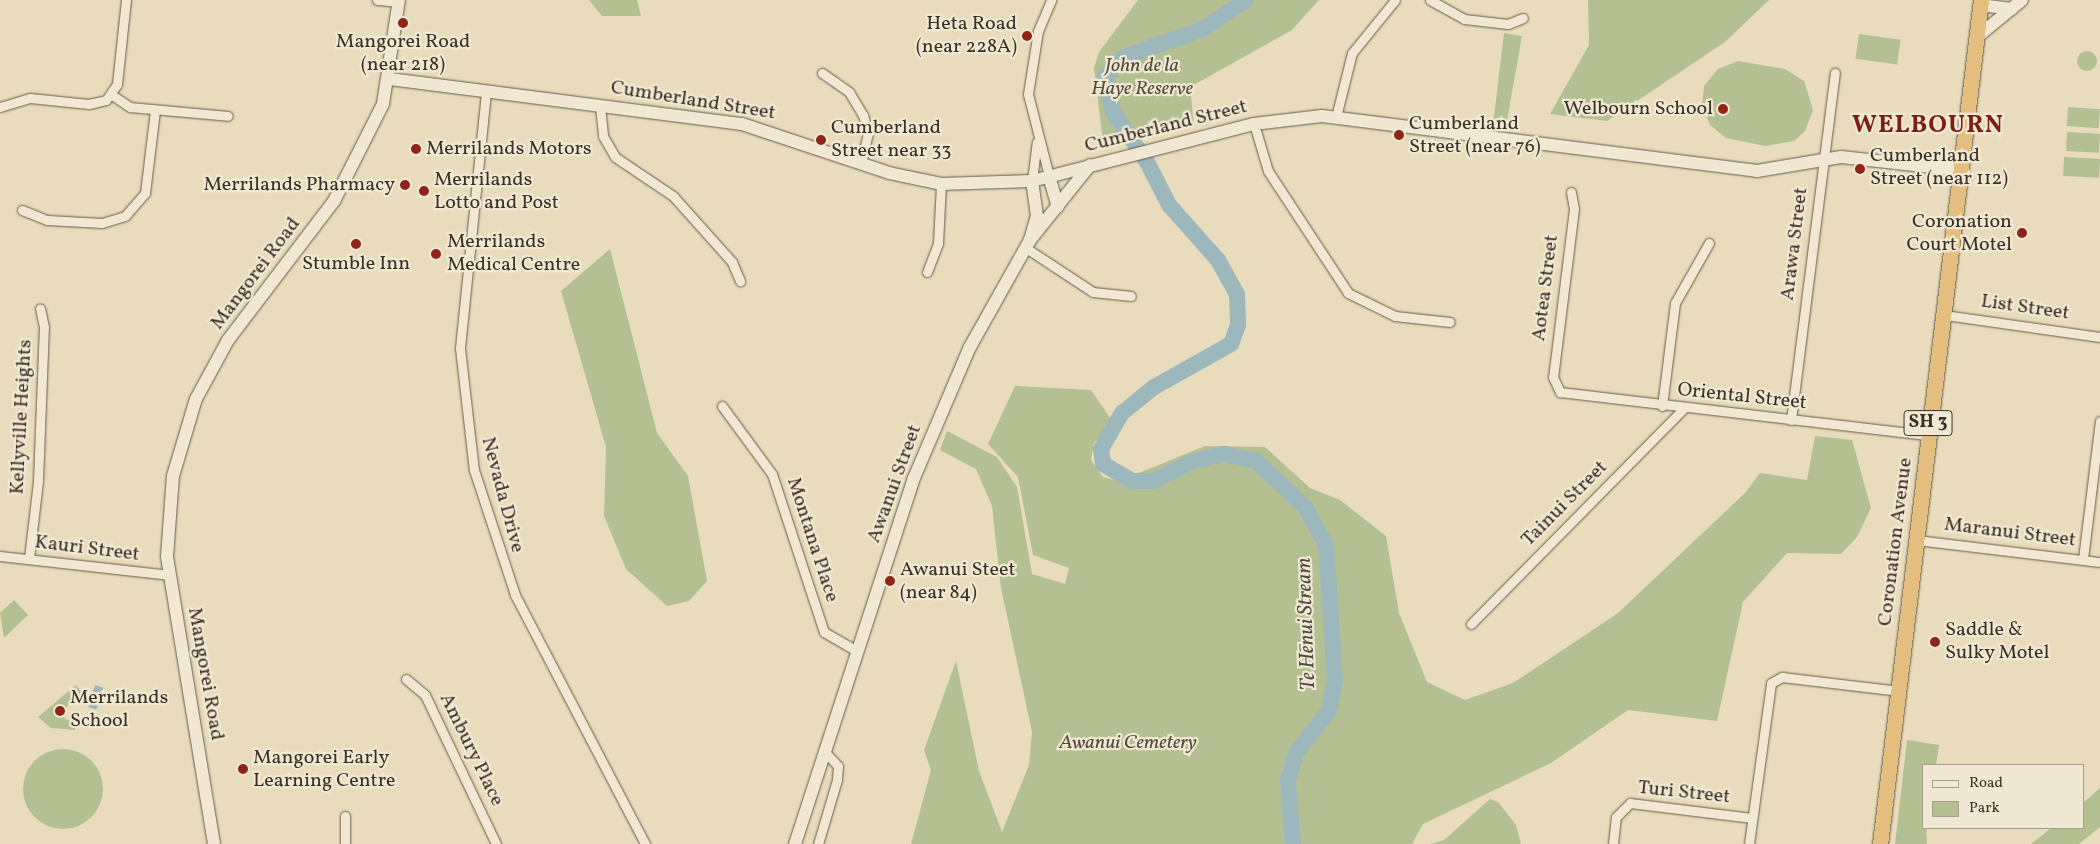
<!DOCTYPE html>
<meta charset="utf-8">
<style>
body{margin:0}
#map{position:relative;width:2100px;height:844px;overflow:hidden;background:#e8dcbc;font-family:Vollkorn,serif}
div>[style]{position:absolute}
.green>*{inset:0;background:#b4c092;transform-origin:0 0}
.round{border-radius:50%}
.water>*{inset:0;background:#9db8bc;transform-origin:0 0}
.river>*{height:16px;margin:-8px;padding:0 8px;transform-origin:8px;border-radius:8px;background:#9db8bc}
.roads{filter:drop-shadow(0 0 1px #675b4c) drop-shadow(0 0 1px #675b4c)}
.street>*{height:9px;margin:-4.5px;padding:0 4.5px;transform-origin:4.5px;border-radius:4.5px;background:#f0e8d3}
.secondary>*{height:12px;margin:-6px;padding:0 6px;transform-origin:6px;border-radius:6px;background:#f0e8d3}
.highway>*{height:15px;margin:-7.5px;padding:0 7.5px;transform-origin:7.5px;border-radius:7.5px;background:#e4be7e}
.dots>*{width:14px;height:14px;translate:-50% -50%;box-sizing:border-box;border:2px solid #f0e8d3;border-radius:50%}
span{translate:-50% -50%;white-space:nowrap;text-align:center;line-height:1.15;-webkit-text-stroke:4.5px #f0e8d3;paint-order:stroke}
.shield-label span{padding:1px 4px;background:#f0e8d3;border:1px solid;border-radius:4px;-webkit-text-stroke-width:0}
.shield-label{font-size:19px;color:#3c3026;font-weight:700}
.poi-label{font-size:20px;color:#3c3026}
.right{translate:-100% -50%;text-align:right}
.left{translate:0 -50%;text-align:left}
.park-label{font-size:20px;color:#544d3c;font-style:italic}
.street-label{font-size:20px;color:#3c3026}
.water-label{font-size:21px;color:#4f4b44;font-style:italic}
.district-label{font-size:25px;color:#7a1f14;font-weight:700;letter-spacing:1px}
.legend{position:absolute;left:1922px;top:764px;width:162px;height:65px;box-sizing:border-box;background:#f0e8d3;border:1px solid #a89e8e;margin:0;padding:6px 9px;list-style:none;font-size:15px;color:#3c3026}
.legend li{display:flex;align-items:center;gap:10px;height:25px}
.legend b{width:25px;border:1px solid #a89e8e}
</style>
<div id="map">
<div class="green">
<i style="clip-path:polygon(589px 0,637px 0,641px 16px,602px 16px)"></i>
<i style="clip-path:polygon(1138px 0,1319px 0,1292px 30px,1190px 87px,1194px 126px,1104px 149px,1094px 68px,1099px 52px)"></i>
<i style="clip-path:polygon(1588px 0,1769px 0,1725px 42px,1607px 121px,1550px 114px,1589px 45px)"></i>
<i style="clip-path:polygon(1504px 33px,1522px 36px,1506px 126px,1493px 125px)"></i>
<i style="left:1859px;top:34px;width:42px;height:25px;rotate:8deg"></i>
<i class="round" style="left:2077px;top:51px;width:20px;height:20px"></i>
<i style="clip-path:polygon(1738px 61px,1785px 69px,1804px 81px,1813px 110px,1805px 131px,1794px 141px,1765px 146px,1726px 138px,1710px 125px,1702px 107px,1704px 86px,1718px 69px)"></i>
<i style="left:2068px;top:107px;width:32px;height:19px;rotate:4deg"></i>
<i style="left:2067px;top:132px;width:33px;height:19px;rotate:3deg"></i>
<i style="left:2064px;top:157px;width:36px;height:19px;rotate:3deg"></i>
<i style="clip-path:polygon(610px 249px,657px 433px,688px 476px,707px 581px,689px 601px,667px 606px,626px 569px,604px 516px,606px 447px,561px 291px)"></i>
<i style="clip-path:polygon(1015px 386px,1091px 390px,1113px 422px,1094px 443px,1091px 460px,1103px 477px,1119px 481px,1205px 446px,1265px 447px,1310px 488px,1340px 500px,1386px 536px,1399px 613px,1427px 682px,1465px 700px,1513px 683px,1618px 613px,1745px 493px,1760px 473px,1807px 480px,1815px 436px,1852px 440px,1871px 508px,1857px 537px,1841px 554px,1787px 553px,1743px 602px,1717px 721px,1628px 710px,1551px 763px,1423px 824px,1412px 844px,911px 844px,931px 770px,924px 750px,956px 661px,979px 771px,1002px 832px,1029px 765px,1032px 732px,1001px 588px,992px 506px,976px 469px,940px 450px,947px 431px,997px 457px,1017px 487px,1032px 574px,1065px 584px,1069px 568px,1033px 555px,1018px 477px,988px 444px)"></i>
<i style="clip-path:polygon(14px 600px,28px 615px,4px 638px,0 613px)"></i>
<i style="clip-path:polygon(76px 685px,81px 692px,63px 711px,65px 719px,77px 723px,75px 730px,51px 728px,38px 717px)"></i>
<i style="clip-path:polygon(1907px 740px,1939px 745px,1936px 765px,1924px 765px,1927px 844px,1895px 844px)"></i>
<i class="round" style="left:23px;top:749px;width:80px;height:80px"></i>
<i style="clip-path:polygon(2100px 788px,2100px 827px,2079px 844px,2031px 844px,2051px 828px,2084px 828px,2084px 802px)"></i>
<i style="clip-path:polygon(1490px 799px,1498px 802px,1516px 825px,1521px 844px,1431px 844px,1444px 840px)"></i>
</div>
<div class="water">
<i style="left:95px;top:685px;width:9px;height:23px;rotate:18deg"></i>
</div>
<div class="river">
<i style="left:1246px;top:0;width:52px;rotate:146deg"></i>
<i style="left:1203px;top:29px;width:84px;rotate:160.5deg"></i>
<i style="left:1124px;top:57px;width:28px;rotate:134deg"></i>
<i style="left:1105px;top:77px;width:36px;rotate:77deg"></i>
<i style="left:1113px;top:112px;width:60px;rotate:55.8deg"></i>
<i style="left:1147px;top:162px;width:48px;rotate:62.9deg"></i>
<i style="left:1169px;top:205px;width:74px;rotate:48.3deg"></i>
<i style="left:1218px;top:260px;width:39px;rotate:61deg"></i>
<i style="left:1237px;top:294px;width:31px;rotate:88deg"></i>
<i style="left:1238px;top:325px;width:20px;rotate:110deg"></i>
<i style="left:1231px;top:344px;width:88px;rotate:150.8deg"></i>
<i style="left:1154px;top:387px;width:41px;rotate:140.9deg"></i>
<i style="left:1122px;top:413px;width:42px;rotate:120.3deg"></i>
<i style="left:1101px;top:449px;width:15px;rotate:82deg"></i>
<i style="left:1103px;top:464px;width:34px;rotate:30deg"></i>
<i style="left:1132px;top:481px;width:22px"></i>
<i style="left:1154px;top:481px;width:42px;rotate:-27.2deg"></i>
<i style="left:1191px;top:462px;width:34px;rotate:-14deg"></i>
<i style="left:1224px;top:454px;width:33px;rotate:12deg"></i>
<i style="left:1256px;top:461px;width:67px;rotate:43.2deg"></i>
<i style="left:1305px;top:507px;width:43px;rotate:61.1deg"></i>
<i style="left:1326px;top:545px;width:134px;rotate:86.2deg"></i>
<i style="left:1335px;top:679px;width:33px;rotate:101deg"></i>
<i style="left:1329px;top:711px;width:53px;rotate:128.2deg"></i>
<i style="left:1296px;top:753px;width:29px;rotate:106deg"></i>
<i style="left:1288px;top:781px;width:63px;rotate:85.5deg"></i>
</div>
<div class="roads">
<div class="street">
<i style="left:377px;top:0;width:22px;rotate:5deg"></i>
<i style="left:1430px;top:0;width:39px;rotate:29deg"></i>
<i style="left:1464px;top:19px;width:44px;rotate:6.5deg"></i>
<i style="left:1508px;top:24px;width:16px;rotate:-22deg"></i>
<i style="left:822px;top:73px;width:33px;rotate:35deg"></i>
<i style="left:849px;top:92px;width:27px;rotate:59deg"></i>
<i style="left:863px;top:115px;width:19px;rotate:74deg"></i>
<i style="left:868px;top:133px;width:32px;rotate:103deg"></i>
<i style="left:486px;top:92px;width:257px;rotate:95.8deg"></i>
<i style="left:460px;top:348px;width:123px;rotate:83.5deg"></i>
<i style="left:474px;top:470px;width:132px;rotate:71.8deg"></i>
<i style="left:515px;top:595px;width:281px;rotate:62.4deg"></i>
<i style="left:112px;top:95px;width:22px;rotate:34deg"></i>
<i style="left:130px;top:107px;width:98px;rotate:5.2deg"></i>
<i style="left:600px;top:106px;width:30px;rotate:84deg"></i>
<i style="left:603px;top:136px;width:24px;rotate:60deg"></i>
<i style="left:615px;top:157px;width:70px;rotate:33.9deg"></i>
<i style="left:673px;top:196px;width:89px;rotate:48.2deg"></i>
<i style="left:732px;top:262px;width:21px;rotate:67deg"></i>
<i style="left:0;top:107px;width:31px;rotate:-17deg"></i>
<i style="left:30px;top:98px;width:59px;rotate:5.8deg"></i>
<i style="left:89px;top:104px;width:17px;rotate:-13deg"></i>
<i style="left:106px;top:100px;width:19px;rotate:-55deg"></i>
<i style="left:117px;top:84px;width:84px;rotate:-83.9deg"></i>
<i style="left:1336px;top:117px;width:66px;rotate:-76deg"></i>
<i style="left:1352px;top:53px;width:68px;rotate:-50.9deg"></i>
<i style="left:1254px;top:124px;width:49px;rotate:73.4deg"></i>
<i style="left:1268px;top:171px;width:146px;rotate:56.7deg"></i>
<i style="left:1348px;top:293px;width:52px;rotate:26.1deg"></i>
<i style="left:1395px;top:316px;width:55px;rotate:6.2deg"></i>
<i style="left:1049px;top:176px;width:85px;rotate:-104.4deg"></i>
<i style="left:1028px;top:94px;width:64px;rotate:-81deg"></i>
<i style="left:1038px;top:31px;width:34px;rotate:-67deg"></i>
<i style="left:1032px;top:181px;width:39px;rotate:-83deg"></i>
<i style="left:1571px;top:192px;width:17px;rotate:80deg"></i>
<i style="left:1574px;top:209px;width:169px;rotate:97.1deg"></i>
<i style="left:1553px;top:377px;width:17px;rotate:65deg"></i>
<i style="left:1560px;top:392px;width:369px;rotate:6.7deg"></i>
<i style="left:22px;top:210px;width:27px;rotate:22deg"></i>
<i style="left:47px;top:220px;width:55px;rotate:3.1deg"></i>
<i style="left:102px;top:223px;width:24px;rotate:-17deg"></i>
<i style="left:125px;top:216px;width:30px;rotate:-49deg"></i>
<i style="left:145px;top:193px;width:84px;rotate:-83.1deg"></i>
<i style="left:1026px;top:248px;width:80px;rotate:33.3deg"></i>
<i style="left:1093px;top:292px;width:38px;rotate:6deg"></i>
<i style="left:927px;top:272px;width:31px;rotate:-69deg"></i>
<i style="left:938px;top:243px;width:59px;rotate:-87.1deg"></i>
<i style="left:1945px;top:315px;width:157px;rotate:8.1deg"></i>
<i style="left:722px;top:406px;width:84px;rotate:53.7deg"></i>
<i style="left:772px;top:474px;width:166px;rotate:71.8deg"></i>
<i style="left:824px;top:632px;width:39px;rotate:30deg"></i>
<i style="left:1662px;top:406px;width:104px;rotate:-82.8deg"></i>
<i style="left:1675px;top:303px;width:69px;rotate:-60.5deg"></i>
<i style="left:1791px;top:420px;width:350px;rotate:-82.8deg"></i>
<i style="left:1917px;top:540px;width:184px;rotate:6.9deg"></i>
<i style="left:0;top:556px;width:171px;rotate:6.4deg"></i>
<i style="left:29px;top:558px;width:78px;rotate:-83.3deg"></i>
<i style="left:38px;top:481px;width:154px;rotate:-87.8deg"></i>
<i style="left:44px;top:327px;width:19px;rotate:-102deg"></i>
<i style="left:2083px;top:559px;width:139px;rotate:-83deg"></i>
<i style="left:1471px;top:624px;width:303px;rotate:-45.4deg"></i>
<i style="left:406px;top:679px;width:25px;rotate:40deg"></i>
<i style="left:425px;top:695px;width:165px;rotate:64.5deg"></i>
<i style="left:345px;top:816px;width:28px;rotate:90deg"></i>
<i style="left:818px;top:844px;width:67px;rotate:-73.5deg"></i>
<i style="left:837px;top:780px;width:14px;rotate:-86deg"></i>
<i style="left:838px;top:766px;width:18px;rotate:-133deg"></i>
<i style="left:1613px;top:844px;width:27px;rotate:-84deg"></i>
<i style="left:1616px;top:817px;width:20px;rotate:-45deg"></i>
<i style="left:1630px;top:803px;width:123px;rotate:7deg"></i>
<i style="left:1749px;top:844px;width:162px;rotate:-82.2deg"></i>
<i style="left:1771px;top:683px;width:13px;rotate:-29deg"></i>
<i style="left:1782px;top:677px;width:118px;rotate:6.8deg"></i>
</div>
<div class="secondary">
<i style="left:1980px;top:5px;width:32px;rotate:7deg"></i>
<i style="left:1977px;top:37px;width:58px;rotate:-39.4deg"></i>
<i style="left:390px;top:79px;width:355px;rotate:7.3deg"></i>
<i style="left:742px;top:124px;width:155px;rotate:18.4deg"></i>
<i style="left:889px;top:173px;width:53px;rotate:11.9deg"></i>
<i style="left:941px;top:184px;width:91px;rotate:-1.9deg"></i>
<i style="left:1032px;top:181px;width:229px;rotate:-14.4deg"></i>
<i style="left:1254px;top:124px;width:68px;rotate:-6.7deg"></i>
<i style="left:1322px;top:116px;width:438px;rotate:7.2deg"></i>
<i style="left:1757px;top:171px;width:85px;rotate:-9.5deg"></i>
<i style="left:1841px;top:157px;width:120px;rotate:6.2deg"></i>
<i style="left:1049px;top:176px;width:32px;rotate:74deg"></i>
<i style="left:1030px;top:240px;width:25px;rotate:-74deg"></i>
<i style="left:1037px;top:216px;width:35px;rotate:-98deg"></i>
<i style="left:214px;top:844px;width:291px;rotate:-99.3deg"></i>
<i style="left:167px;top:557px;width:81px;rotate:-85.8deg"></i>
<i style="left:173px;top:476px;width:80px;rotate:-73.4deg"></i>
<i style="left:196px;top:399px;width:67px;rotate:-61.5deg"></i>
<i style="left:228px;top:340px;width:175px;rotate:-52.7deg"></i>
<i style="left:334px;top:201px;width:109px;rotate:-63.2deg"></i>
<i style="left:383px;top:104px;width:105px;rotate:-81.3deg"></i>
<i style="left:795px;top:844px;width:385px;rotate:-72deg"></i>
<i style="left:914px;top:478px;width:142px;rotate:-66.9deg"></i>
<i style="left:970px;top:347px;width:123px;rotate:-60.7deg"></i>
<i style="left:1030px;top:240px;width:96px;rotate:-51.3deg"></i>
</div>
<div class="highway">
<i style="left:1880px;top:844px;width:850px;rotate:-83.18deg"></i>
</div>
</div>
<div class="dots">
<i style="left:403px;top:23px;background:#8f2418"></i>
<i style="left:1027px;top:36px;background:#8f2418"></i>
<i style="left:1723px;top:109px;background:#8f2418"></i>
<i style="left:1399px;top:135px;background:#8f2418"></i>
<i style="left:821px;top:140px;background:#8f2418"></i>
<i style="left:416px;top:149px;background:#8f2418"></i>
<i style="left:1860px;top:169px;background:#8f2418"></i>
<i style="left:405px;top:185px;background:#8f2418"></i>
<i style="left:424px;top:191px;background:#8f2418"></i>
<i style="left:2022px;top:233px;background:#8f2418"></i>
<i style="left:356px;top:244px;background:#8f2418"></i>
<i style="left:436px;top:254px;background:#8f2418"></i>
<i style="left:890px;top:581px;background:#8f2418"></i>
<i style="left:1935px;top:642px;background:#8f2418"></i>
<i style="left:60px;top:711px;background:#8f2418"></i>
<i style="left:243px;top:769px;background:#8f2418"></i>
</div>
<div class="shield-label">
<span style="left:1928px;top:423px">SH 3</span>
</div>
<div class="poi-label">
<span class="right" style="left:1017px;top:36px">Heta Road<br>(near 228A)</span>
<span style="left:403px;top:54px">Mangorei Road<br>(near 218)</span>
<span class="right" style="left:1713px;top:109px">Welbourn School</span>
<span class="left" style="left:1409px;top:136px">Cumberland<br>Street (near 76)</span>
<span class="left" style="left:831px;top:140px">Cumberland<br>Street near 33</span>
<span class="left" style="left:426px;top:149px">Merrilands Motors</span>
<span class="left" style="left:1870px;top:168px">Cumberland<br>Street (near 112)</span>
<span class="left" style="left:434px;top:192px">Merrilands<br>Lotto and Post</span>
<span class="right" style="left:395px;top:185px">Merrilands Pharmacy</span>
<span class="right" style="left:2012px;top:234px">Coronation<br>Court Motel</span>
<span class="left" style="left:447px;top:254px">Merrilands<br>Medical Centre</span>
<span style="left:356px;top:264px">Stumble Inn</span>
<span class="left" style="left:900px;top:582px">Awanui Steet<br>(near 84)</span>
<span class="left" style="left:1945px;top:642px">Saddle &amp;<br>Sulky Motel</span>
<span class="left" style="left:70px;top:710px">Merrilands<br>School</span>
<span class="left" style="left:253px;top:770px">Mangorei Early<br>Learning Centre</span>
</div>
<div class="park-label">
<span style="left:1142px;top:78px">John de la<br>Haye Reserve</span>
<span style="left:1128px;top:743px">Awanui Cemetery</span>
</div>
<div class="street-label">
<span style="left:693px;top:101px;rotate:9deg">Cumberland Street</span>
<span style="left:1166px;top:127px;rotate:-14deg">Cumberland Street</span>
<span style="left:1795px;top:244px;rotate:-83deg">Arawa Street</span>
<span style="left:256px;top:274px;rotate:-53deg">Mangorei Road</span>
<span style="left:1546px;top:288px;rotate:-83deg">Aotea Street</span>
<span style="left:2025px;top:308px;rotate:8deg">List Street</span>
<span style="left:1742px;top:397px;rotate:6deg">Oriental Street</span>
<span style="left:22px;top:417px;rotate:-87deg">Kellyville Heights</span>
<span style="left:895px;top:484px;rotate:-70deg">Awanui Street</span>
<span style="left:502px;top:495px;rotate:75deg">Nevada Drive</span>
<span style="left:1565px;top:504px;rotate:-45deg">Tainui Street</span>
<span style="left:2010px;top:533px;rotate:7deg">Maranui Street</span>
<span style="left:812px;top:540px;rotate:72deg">Montana Place</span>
<span style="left:1896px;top:542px;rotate:-83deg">Coronation Avenue</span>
<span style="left:87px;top:549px;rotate:7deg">Kauri Street</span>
<span style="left:205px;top:674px;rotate:80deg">Mangorei Road</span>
<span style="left:471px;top:750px;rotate:64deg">Ambury Place</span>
<span style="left:1684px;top:793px;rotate:6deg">Turi Street</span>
</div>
<div class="water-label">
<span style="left:1307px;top:624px;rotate:-92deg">Te Hēnui Stream</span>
</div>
<div class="district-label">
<span style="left:1928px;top:126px">WELBOURN</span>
</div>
<ul class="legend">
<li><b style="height:6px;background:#f0e8d3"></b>Road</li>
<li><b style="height:14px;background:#b4c092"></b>Park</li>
</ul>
</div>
